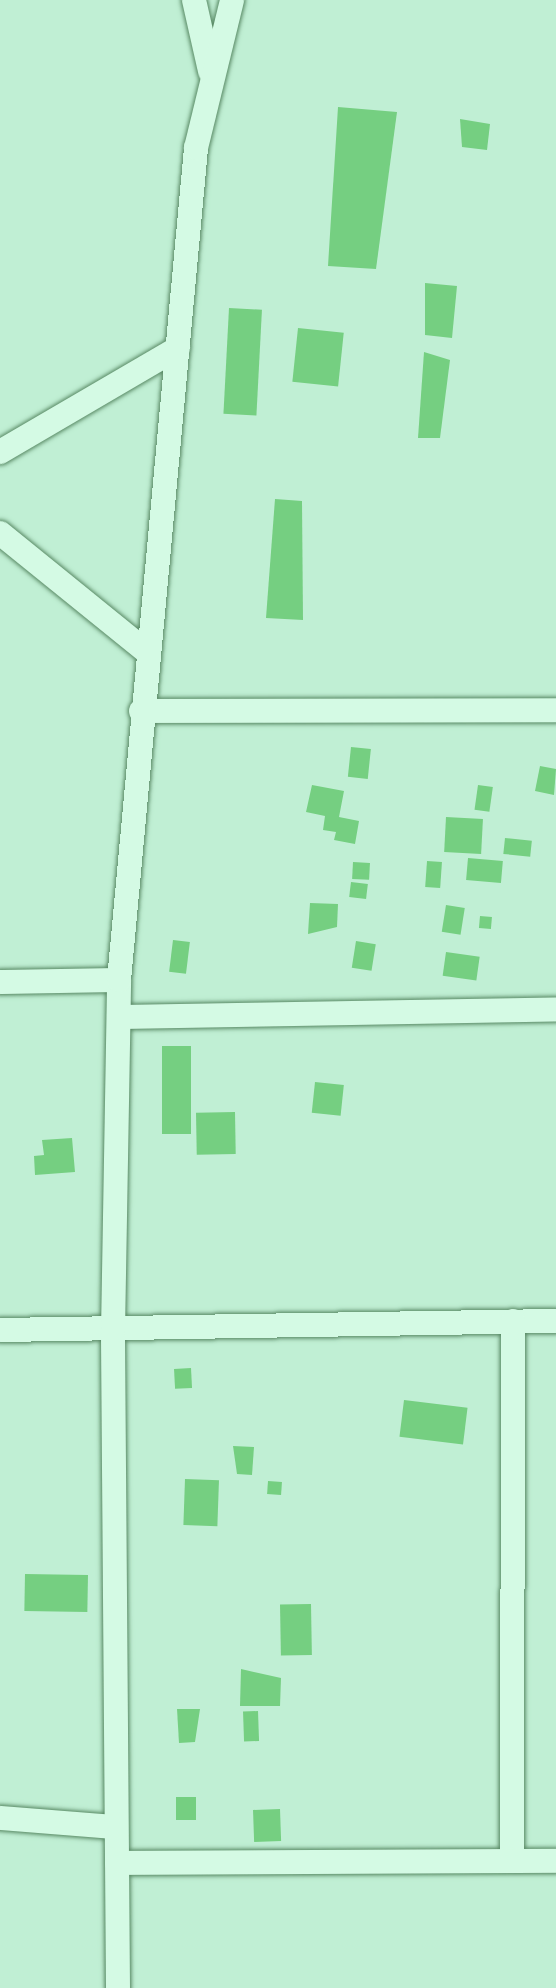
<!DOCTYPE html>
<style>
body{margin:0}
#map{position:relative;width:556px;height:1988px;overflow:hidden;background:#c0efd4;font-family:Georgia,serif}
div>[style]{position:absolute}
.building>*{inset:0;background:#75cf81;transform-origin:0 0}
.roads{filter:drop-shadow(0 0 2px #588964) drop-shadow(0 0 2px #588964)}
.minor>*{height:24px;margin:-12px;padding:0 12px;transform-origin:12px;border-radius:12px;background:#d4fae4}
span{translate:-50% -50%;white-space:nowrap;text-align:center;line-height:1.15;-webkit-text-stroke:7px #d0f6e1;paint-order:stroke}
</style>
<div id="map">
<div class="building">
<i style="clip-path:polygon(338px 107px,397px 112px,376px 269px,328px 266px)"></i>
<i style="clip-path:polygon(460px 119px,490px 124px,487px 150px,462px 147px)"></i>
<i style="clip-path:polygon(425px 283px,457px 286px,452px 338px,425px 335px)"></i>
<i style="left:229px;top:308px;width:33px;height:106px;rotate:3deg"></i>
<i style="left:298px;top:328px;width:46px;height:54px;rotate:6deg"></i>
<i style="clip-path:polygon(424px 352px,450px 360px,440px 438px,418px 438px)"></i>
<i style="clip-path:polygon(275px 499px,302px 501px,303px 620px,266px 618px)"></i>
<i style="left:351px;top:747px;width:20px;height:30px;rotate:6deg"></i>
<i style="clip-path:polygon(540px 766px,556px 769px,554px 795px,535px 791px)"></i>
<i style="clip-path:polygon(312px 785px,344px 791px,339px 817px,359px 821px,355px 844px,334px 840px,336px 832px,323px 830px,325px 816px,306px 812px)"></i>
<i style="left:478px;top:785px;width:15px;height:25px;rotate:8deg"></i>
<i style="left:446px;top:817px;width:37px;height:35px;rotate:3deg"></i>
<i style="left:505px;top:838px;width:27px;height:16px;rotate:6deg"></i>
<i style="left:468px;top:858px;width:35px;height:22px;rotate:5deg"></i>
<i style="left:427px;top:861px;width:15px;height:26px;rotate:4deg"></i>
<i style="left:353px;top:862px;width:17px;height:17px;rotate:3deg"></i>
<i style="left:351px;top:882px;width:17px;height:15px;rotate:7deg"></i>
<i style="clip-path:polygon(310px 903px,338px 904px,337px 927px,308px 934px)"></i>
<i style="left:446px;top:905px;width:19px;height:27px;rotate:9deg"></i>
<i style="left:480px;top:916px;width:12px;height:12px;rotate:5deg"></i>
<i style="left:173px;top:940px;width:17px;height:32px;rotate:7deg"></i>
<i style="left:356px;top:941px;width:20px;height:27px;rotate:9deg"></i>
<i style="left:446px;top:952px;width:34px;height:24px;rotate:8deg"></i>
<i style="left:162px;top:1046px;width:29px;height:88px"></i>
<i style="left:315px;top:1082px;width:29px;height:31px;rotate:6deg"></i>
<i style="left:235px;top:1112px;width:42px;height:39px;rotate:89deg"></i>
<i style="clip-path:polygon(72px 1138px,75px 1172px,35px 1175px,34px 1156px,44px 1155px,42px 1140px)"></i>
<i style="left:191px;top:1368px;width:20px;height:17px;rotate:87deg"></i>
<i style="left:404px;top:1400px;width:64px;height:37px;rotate:7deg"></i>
<i style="clip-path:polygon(233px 1446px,254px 1447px,252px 1475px,237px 1474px)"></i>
<i style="left:185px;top:1479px;width:34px;height:46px;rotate:2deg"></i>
<i style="left:268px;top:1481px;width:14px;height:13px;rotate:4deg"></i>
<i style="left:25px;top:1574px;width:63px;height:37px;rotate:1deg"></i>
<i style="left:311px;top:1604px;width:51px;height:31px;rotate:89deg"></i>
<i style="clip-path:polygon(241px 1669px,281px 1678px,280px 1706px,240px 1706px)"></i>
<i style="clip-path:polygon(177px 1709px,200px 1709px,195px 1742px,179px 1743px)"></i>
<i style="left:258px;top:1711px;width:30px;height:15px;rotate:88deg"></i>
<i style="left:176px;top:1797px;width:20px;height:23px"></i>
<i style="left:280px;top:1809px;width:32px;height:27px;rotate:88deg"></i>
</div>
<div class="roads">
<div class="minor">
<i style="left:194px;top:0;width:73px;rotate:77.3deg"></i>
<i style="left:0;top:452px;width:206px;rotate:-30.3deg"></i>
<i style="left:0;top:533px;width:189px;rotate:39deg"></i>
<i style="left:141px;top:711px;width:415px;rotate:-0.1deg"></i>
<i style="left:0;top:982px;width:119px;rotate:-1deg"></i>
<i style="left:119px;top:1017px;width:437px;rotate:-1deg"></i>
<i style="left:0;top:1330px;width:556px;rotate:-0.93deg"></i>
<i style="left:0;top:1818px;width:115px;rotate:4.5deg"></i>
<i style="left:512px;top:1860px;width:539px;rotate:-89.89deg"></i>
<i style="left:117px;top:1863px;width:439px;rotate:-0.3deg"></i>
<i style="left:118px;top:1988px;width:657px;rotate:-90.44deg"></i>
<i style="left:113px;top:1331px;width:351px;rotate:-89deg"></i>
<i style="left:119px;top:980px;width:836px;rotate:-84.71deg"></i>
<i style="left:196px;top:148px;width:152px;rotate:-76.3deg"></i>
</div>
</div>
</div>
